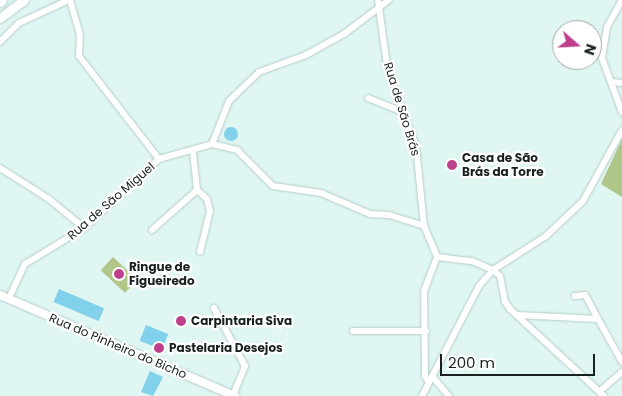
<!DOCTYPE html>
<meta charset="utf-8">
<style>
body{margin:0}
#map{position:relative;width:622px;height:396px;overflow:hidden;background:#dff6f3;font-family:Poppins,sans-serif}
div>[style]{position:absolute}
.green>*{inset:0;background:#b1c689;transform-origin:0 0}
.building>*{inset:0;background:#80d1e9;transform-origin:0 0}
.round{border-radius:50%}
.roads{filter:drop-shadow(0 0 1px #b6ccc9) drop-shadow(0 0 1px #b6ccc9)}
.minor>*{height:6px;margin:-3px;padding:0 3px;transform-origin:3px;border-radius:3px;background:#fff}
.major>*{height:8px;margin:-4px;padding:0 4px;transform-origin:4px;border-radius:4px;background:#fff}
.highway>*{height:9px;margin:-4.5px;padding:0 4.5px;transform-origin:4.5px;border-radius:4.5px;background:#fff}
.dots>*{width:14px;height:14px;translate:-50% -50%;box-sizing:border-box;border:2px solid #fff;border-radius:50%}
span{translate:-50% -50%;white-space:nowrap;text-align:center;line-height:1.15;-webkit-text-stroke:4.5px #fff;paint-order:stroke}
.street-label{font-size:12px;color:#192120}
.poi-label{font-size:12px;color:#192120;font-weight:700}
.left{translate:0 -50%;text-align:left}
.north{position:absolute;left:552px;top:20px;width:50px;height:50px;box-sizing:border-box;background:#fff;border:1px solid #a3a6a6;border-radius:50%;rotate:109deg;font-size:14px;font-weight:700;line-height:20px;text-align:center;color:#192120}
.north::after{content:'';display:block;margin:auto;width:18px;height:22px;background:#be408d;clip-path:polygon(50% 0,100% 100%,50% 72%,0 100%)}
.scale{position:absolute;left:440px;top:354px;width:155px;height:22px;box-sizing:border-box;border:2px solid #192120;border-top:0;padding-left:6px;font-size:15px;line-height:18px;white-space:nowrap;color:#192120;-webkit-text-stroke:4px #fff;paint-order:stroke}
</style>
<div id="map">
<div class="green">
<i style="clip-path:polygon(622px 139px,622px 197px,601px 184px)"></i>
<i style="left:113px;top:257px;width:33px;height:18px;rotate:43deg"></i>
</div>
<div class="building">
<i class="round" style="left:224px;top:127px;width:14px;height:14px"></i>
<i style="left:59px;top:289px;width:49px;height:14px;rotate:23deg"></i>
<i style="left:146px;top:325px;width:24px;height:17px;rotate:22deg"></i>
<i style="clip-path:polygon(150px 371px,163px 377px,153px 396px,141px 392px)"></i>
</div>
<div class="roads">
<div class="minor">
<i style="left:70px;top:0;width:36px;rotate:74deg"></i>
<i style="left:80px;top:35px;width:21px;rotate:93deg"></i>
<i style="left:79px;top:56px;width:130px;rotate:52.2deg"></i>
<i style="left:378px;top:0;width:67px;rotate:82.2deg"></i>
<i style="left:387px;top:66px;width:85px;rotate:70.1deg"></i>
<i style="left:416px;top:146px;width:80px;rotate:84.3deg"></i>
<i style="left:424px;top:226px;width:34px;rotate:67deg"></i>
<i style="left:437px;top:257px;width:36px;rotate:111deg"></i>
<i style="left:424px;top:291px;width:85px;rotate:89.3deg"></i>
<i style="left:425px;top:376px;width:7px;rotate:56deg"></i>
<i style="left:622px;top:0;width:31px;rotate:119deg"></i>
<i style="left:607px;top:27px;width:31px;rotate:99deg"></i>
<i style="left:602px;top:58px;width:58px;rotate:69.7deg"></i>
<i style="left:0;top:42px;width:27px;rotate:-45deg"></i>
<i style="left:19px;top:23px;width:55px;rotate:-24.7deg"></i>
<i style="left:611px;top:82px;width:11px;rotate:5deg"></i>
<i style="left:368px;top:98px;width:37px;rotate:22deg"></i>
<i style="left:212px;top:144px;width:46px;rotate:-68.4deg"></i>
<i style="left:229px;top:101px;width:42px;rotate:-44deg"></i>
<i style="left:259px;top:72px;width:50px;rotate:-19.9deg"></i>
<i style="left:306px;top:55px;width:43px;rotate:-28.9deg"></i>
<i style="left:344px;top:34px;width:56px;rotate:-37.1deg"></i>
<i style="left:0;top:168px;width:58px;rotate:32.3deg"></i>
<i style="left:49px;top:199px;width:45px;rotate:39.6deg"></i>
<i style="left:197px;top:190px;width:13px;rotate:42deg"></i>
<i style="left:207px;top:199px;width:12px;rotate:76deg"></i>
<i style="left:210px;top:211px;width:42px;rotate:103.7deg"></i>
<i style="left:152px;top:230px;width:60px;rotate:-41.6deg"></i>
<i style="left:197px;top:190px;width:39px;rotate:-96deg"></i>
<i style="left:437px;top:257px;width:35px;rotate:7deg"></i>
<i style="left:472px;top:261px;width:23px;rotate:23deg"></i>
<i style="left:493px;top:270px;width:9px;rotate:41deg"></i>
<i style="left:500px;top:276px;width:26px;rotate:79deg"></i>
<i style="left:505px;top:302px;width:9px;rotate:54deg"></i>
<i style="left:510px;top:309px;width:128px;rotate:42.8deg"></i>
<i style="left:9px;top:298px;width:38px;rotate:-65deg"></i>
<i style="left:25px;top:264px;width:69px;rotate:-31.4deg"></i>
<i style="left:84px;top:228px;width:102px;rotate:-42.6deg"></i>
<i style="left:159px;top:159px;width:55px;rotate:-15.8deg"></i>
<i style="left:212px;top:144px;width:26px;rotate:13deg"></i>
<i style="left:237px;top:150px;width:51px;rotate:45deg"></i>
<i style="left:273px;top:186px;width:49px;rotate:8.3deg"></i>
<i style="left:321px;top:193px;width:53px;rotate:23.2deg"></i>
<i style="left:370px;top:214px;width:19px;rotate:3deg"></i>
<i style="left:389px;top:215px;width:37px;rotate:17deg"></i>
<i style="left:214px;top:308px;width:66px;rotate:61.9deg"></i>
<i style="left:245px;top:366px;width:31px;rotate:112deg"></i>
<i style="left:517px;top:315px;width:81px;rotate:2.8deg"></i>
<i style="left:598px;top:319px;width:27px;rotate:-118deg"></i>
<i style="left:585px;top:295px;width:10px;rotate:174deg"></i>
<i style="left:598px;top:319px;width:49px;rotate:60.8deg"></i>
<i style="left:353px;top:331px;width:73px"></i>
<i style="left:432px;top:376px;width:26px;rotate:50deg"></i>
<i style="left:600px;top:391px;width:29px;rotate:-41deg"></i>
<i style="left:422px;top:396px;width:124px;rotate:-62.6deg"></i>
<i style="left:479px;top:286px;width:21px;rotate:-49deg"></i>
<i style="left:493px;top:270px;width:63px;rotate:-32.7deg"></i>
<i style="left:546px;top:236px;width:51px;rotate:-43.4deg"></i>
<i style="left:583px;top:201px;width:81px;rotate:-61.2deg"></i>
</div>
<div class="major">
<i style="left:0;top:295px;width:256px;rotate:23.3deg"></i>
</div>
<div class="highway">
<i style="left:0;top:2px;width:3px;rotate:-45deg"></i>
<i style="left:0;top:18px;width:30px;rotate:-37deg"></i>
</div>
</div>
<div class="dots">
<i style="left:452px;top:165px;background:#be408d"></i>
<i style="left:119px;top:274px;background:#be408d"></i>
<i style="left:181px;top:321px;background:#be408d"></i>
<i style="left:159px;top:348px;background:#be408d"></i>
</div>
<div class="street-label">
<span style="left:402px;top:109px;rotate:73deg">Rua de São Brás</span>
<span style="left:111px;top:201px;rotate:-41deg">Rua de São Miguel</span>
<span style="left:118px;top:346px;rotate:23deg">Rua do Pinheiro do Bicho</span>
</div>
<div class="poi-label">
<span class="left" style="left:462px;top:165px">Casa de São<br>Brás da Torre</span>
<span class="left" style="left:129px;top:274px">Ringue de<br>Figueiredo</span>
<span class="left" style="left:191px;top:321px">Carpintaria Siva</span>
<span class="left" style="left:169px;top:348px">Pastelaria Desejos</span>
</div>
<div class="north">N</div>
<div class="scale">200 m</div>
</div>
